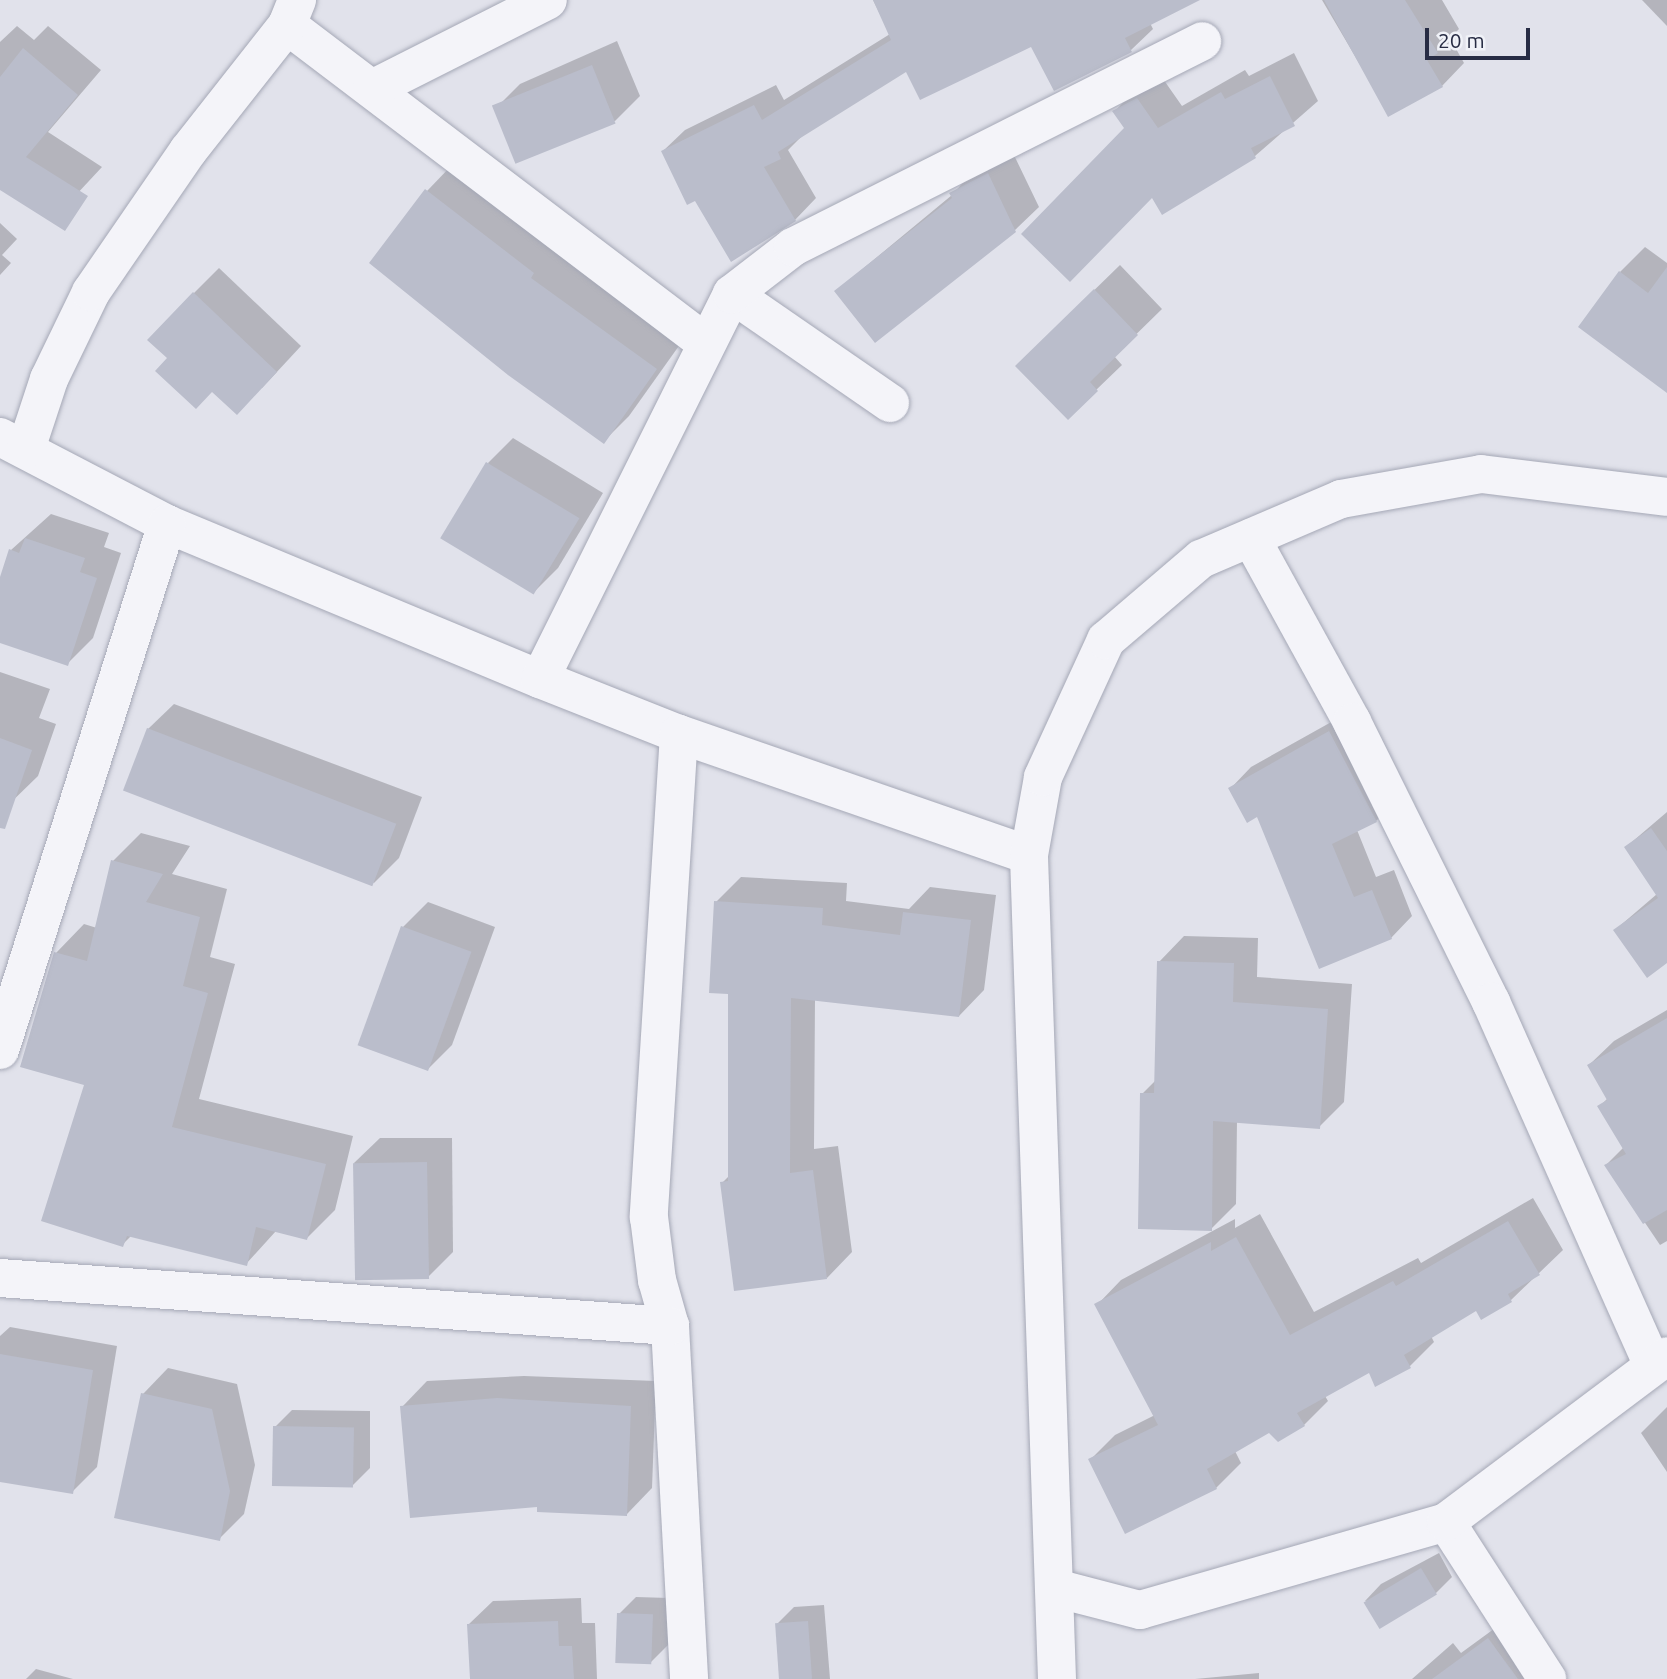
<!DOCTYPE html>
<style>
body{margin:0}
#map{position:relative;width:1667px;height:1679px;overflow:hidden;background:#e1e2eb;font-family:Ubuntu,sans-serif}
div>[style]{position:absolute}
.shadow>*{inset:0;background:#0003}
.building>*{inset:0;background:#babdcb;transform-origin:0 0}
.roads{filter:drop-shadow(0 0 2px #a5a8b6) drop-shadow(0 0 2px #a5a8b6)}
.street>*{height:38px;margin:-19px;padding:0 19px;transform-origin:19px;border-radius:19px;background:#f4f4f9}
span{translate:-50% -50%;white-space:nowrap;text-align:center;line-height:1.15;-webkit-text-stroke:5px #f0f2f8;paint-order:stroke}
.scale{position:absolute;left:1425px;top:28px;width:105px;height:32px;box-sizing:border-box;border:4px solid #272c44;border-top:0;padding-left:9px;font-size:21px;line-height:24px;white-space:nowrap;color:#272c44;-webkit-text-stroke:5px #f0f2f8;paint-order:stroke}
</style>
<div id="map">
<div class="shadow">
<i style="clip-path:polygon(873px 0,1196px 0,1150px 23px,1153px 29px,1131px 50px,1055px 89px,1031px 45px,907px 70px,802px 136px,788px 150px,816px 198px,795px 220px,695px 199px,663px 151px,685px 130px,776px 85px,784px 100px,890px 34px)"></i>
<i style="clip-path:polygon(1322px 0,1442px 0,1459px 29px,1450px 38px,1464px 63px,1442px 86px,1389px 114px)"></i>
<i style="clip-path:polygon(1642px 0,1667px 0,1667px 26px)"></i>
<i style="clip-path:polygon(17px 26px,34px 40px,48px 26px,101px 70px,48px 132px,102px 167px,75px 196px,0 190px,0 42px)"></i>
<i style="clip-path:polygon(617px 41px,640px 96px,615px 121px,495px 109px,520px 84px)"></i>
<i style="clip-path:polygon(1294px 53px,1318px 101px,1255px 156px,1162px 212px,1127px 128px,1115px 111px,1138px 87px,1161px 76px,1182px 106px,1245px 70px,1249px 76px)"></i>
<i style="clip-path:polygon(1012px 151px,1039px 207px,1015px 230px,836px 291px,952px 195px,975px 169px)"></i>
<i style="clip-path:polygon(452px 165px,681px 343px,629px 416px,604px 441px,427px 191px)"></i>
<i style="clip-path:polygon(0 223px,17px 239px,2px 255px,11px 263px,0 275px)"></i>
<i style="clip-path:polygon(1645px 247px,1667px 263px,1667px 391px,1620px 272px)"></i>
<i style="clip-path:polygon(1120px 265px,1162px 309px,1114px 356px,1122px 365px,1068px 417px,1042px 341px)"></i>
<i style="clip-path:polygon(219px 268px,301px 346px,262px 388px,213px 390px,169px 358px,194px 293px)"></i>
<i style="clip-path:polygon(513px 438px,603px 493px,558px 568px,533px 593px,488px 463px)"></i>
<i style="clip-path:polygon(51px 514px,109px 533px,104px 547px,121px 553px,93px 638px,67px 664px,0 642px,0 582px,11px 550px)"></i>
<i style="clip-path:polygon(0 672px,50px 689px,39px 718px,56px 724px,38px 776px,0 813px)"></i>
<i style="clip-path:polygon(174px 704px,422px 797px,399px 858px,374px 883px,148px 729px)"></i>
<i style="clip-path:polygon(1351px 711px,1398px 800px,1376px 821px,1357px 830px,1376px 877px,1394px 870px,1412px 916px,1391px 938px,1230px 789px,1251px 767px)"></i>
<i style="clip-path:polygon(1667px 812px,1667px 962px,1615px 930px,1657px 894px,1626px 847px)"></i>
<i style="clip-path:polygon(141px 833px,190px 846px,172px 874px,227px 889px,210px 957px,235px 964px,199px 1099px,353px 1136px,335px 1210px,307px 1238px,276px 1231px,246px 1264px,132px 1235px,122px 1245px,56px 953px,84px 924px,97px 928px,113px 861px)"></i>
<i style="clip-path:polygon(741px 877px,847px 883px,846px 901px,909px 909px,930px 887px,996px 895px,984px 990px,959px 1016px,815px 999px,814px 1149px,838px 1146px,852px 1252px,827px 1278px,722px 1183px,730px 1175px,730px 992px,716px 902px)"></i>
<i style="clip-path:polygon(428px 902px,495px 927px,452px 1045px,427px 1070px,403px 927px)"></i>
<i style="clip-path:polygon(1184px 936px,1258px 938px,1257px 977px,1352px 984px,1344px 1102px,1319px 1127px,1237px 1121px,1236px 1204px,1211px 1229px,1142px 1094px,1157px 1079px,1159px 962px)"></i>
<i style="clip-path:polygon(1667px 1010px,1667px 1241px,1660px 1245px,1606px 1165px,1624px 1147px,1600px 1106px,1608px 1098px,1589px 1065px,1614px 1041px)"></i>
<i style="clip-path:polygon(380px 1138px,452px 1138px,453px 1252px,428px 1277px,354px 1163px)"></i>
<i style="clip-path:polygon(1533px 1198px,1563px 1250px,1511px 1300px,1482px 1318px,1477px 1309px,1431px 1336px,1434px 1342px,1409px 1367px,1369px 1371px,1325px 1396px,1328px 1401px,1304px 1425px,1269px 1431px,1235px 1451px,1241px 1463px,1216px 1488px,1091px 1459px,1115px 1435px,1155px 1415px,1097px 1305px,1121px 1280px,1235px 1219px,1235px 1228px,1260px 1214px,1314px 1312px,1418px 1258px,1421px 1263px)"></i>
<i style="clip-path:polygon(10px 1327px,117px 1346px,97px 1467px,72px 1492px,0 1480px,0 1336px)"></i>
<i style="clip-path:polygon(168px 1368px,237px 1384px,255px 1465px,244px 1514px,219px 1539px,143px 1394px)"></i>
<i style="clip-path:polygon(524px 1376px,656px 1381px,652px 1488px,627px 1514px,539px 1505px,402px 1407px,427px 1381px)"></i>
<i style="clip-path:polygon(1667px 1407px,1667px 1472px,1641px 1433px)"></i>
<i style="clip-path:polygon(292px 1410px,370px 1411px,370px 1468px,353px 1485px,275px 1427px)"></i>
<i style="clip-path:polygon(1439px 1553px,1452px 1577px,1435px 1594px,1365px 1601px,1381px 1584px)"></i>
<i style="clip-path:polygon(636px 1597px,669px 1598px,668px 1645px,651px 1662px,619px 1614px)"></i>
<i style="clip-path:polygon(581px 1598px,582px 1623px,595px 1623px,597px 1679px,471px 1679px,469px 1624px,493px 1601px)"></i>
<i style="clip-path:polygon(824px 1605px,830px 1679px,781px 1679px,777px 1624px,794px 1607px)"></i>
<i style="clip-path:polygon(1513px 1615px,1557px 1679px,1412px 1679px,1453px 1643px,1461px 1653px)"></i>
<i style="clip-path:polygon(36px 1669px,73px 1679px,26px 1679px)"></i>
<i style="clip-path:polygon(1259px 1673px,1259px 1679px,1195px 1679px)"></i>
</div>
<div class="building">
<i style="clip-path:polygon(873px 0,1200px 0,1125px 38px,1132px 52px,1054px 91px,1031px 47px,920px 100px,906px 72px,778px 152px,781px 159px,764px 167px,796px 221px,731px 262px,695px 201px,687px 205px,661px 151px,754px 105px,762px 120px,891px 40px)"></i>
<i style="clip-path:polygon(1324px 0,1405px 0,1438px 53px,1427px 60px,1443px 87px,1388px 117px)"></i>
<i style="clip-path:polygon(23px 48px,78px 95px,26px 157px,88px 196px,65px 231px,0 190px,0 77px)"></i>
<i style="left:592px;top:65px;width:63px;height:108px;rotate:68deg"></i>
<i style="clip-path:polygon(1270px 76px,1295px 126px,1251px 148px,1256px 158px,1162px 215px,1152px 198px,1070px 282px,1021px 234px,1124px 128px,1112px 111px,1137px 98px,1158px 128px,1221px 92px,1225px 99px)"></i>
<i style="clip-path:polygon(988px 173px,1016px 232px,875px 343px,834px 291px,952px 198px,949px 193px)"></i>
<i style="clip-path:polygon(425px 189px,534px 273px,531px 278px,657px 369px,604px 444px,508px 375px,369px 263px)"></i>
<i style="clip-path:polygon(1667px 267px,1667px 393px,1578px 327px,1619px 271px,1648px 293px)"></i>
<i style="clip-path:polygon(1094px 289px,1138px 335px,1090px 382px,1098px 391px,1068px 420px,1015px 366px)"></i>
<i style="clip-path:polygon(193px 292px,277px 372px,237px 415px,212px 392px,196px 409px,155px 371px,167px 358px,147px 340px)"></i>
<i style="left:486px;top:462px;width:109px;height:89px;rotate:31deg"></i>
<i style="clip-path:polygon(25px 538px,85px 558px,80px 572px,97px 578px,68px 666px,0 643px,0 577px,9px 549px,19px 553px)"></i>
<i style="left:147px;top:728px;width:267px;height:67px;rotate:21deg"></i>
<i style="clip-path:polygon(1329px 731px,1377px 822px,1332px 844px,1354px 897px,1372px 890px,1392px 939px,1319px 969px,1257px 817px,1247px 823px,1228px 788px)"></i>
<i style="clip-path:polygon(0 738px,32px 750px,5px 829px,0 828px)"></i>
<i style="clip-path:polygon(1651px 828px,1667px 851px,1667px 963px,1647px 978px,1613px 930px,1658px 898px,1624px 847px)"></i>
<i style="clip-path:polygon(111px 860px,163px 874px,146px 902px,200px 917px,183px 986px,208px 993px,172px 1127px,326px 1164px,307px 1240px,256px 1227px,247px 1266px,127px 1236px,123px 1247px,41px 1221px,84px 1085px,20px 1067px,54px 952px,87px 961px)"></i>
<i style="clip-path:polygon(714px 901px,823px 908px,822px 925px,900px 935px,903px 912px,971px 920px,959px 1017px,791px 998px,790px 1173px,813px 1170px,827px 1279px,734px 1291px,720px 1182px,728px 1181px,728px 994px,709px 993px)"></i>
<i style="left:401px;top:926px;width:75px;height:127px;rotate:20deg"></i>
<i style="clip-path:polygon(1157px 961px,1234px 963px,1233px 1002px,1328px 1009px,1320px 1129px,1213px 1121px,1212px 1231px,1138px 1229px,1140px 1093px,1154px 1093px)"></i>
<i style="clip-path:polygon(1667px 1018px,1667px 1210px,1643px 1224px,1604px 1165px,1626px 1154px,1597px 1106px,1607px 1100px,1587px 1065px)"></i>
<i style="left:427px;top:1162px;width:117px;height:74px;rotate:89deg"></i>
<i style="clip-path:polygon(1508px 1221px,1540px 1275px,1508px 1294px,1512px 1302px,1481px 1320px,1476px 1311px,1425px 1342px,1404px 1355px,1411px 1368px,1375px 1387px,1369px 1373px,1297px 1413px,1305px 1426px,1278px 1442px,1269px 1433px,1207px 1469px,1217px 1489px,1125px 1534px,1088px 1459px,1158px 1425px,1094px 1304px,1211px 1242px,1211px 1251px,1236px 1237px,1290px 1335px,1393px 1281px,1396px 1286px)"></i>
<i style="clip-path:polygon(0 1354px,93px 1370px,73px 1494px,0 1482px)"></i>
<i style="clip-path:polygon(141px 1393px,212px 1409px,230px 1491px,220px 1541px,114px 1518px)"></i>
<i style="clip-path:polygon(497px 1398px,631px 1406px,627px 1516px,537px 1512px,537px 1507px,410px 1518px,400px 1406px)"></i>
<i style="left:273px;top:1426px;width:81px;height:60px;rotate:1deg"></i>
<i style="left:1421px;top:1568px;width:31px;height:67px;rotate:59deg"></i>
<i style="left:617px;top:1613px;width:36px;height:50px;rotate:2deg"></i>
<i style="clip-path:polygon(558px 1621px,559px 1646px,572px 1646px,574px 1679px,470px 1679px,467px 1624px)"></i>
<i style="left:808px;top:1621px;width:58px;height:33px;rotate:86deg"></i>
<i style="clip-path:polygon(1488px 1638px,1518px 1679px,1432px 1679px)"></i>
</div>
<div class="roads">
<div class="street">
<i style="left:287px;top:25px;width:526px;rotate:37.2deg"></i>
<i style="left:372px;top:89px;width:197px;rotate:-26.8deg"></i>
<i style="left:732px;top:294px;width:192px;rotate:34.6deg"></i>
<i style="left:0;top:437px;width:188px;rotate:27.5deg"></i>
<i style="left:167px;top:524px;width:404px;rotate:22.6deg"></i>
<i style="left:540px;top:679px;width:149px;rotate:21.6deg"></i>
<i style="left:679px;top:734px;width:370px;rotate:19.1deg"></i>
<i style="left:26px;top:449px;width:74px;rotate:-71.8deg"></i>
<i style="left:49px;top:379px;width:97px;rotate:-64.2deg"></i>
<i style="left:91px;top:292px;width:171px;rotate:-55.5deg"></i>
<i style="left:188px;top:151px;width:160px;rotate:-51.8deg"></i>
<i style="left:287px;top:25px;width:27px;rotate:-68deg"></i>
<i style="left:1251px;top:538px;width:210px;rotate:61.2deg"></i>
<i style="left:1352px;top:722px;width:313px;rotate:63.6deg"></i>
<i style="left:1491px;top:1002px;width:396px;rotate:66deg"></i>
<i style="left:540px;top:679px;width:430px;rotate:-63.5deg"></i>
<i style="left:732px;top:294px;width:77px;rotate:-37.6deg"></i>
<i style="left:793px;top:247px;width:458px;rotate:-26.7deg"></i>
<i style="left:679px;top:734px;width:484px;rotate:93.6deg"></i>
<i style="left:649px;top:1217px;width:64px;rotate:82.8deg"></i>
<i style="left:657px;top:1280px;width:48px;rotate:74.2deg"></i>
<i style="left:670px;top:1326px;width:354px;rotate:86.9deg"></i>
<i style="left:0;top:1050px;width:552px;rotate:-72.39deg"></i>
<i style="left:0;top:1278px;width:672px;rotate:4.1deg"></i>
<i style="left:1446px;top:1522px;width:187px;rotate:57.2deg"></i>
<i style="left:1055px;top:1588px;width:88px;rotate:14.5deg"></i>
<i style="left:1140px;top:1610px;width:318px;rotate:-16deg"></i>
<i style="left:1446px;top:1522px;width:276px;rotate:-36.9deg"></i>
<i style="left:1057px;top:1679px;width:824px;rotate:-91.95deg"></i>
<i style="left:1029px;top:855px;width:79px;rotate:-79.8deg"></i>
<i style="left:1043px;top:777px;width:151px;rotate:-65.3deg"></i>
<i style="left:1106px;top:640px;width:125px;rotate:-40.5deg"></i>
<i style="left:1201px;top:559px;width:152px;rotate:-23.2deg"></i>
<i style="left:1341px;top:499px;width:142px;rotate:-10.1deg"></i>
<i style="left:1481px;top:474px;width:187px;rotate:7deg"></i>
</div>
</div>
<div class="scale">20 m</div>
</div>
